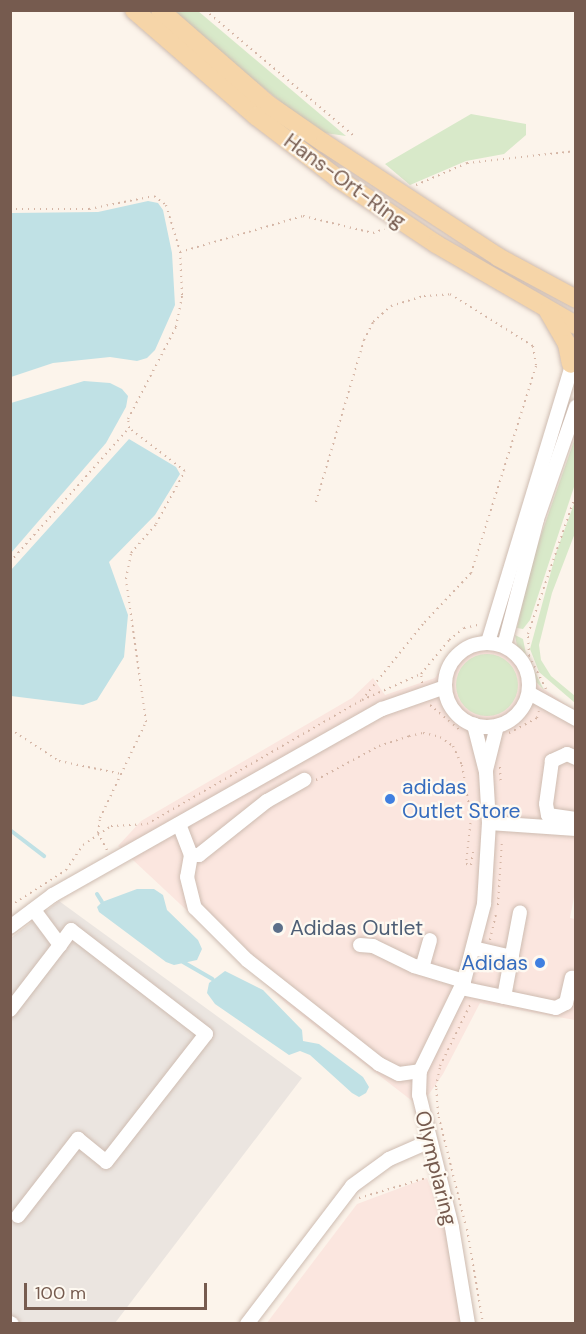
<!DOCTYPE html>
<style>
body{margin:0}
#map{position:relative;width:586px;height:1334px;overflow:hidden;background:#fcf4eb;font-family:"DM Sans",sans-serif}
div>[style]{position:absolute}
.commercial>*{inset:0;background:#fbe6df}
.industrial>*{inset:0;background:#ebe5e0}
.green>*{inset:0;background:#d8e9c9}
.round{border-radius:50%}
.water>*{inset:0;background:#c0e1e5}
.stream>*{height:4px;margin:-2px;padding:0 2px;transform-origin:2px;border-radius:2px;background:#c0e1e5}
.path>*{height:2px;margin-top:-1px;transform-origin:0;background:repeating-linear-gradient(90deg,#d5b6a6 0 1.5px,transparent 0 6px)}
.roads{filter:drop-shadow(0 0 2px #cebcb1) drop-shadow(0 0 2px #cebcb1)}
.minor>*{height:14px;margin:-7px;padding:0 7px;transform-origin:7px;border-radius:7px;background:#fff}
.minor>.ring{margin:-7px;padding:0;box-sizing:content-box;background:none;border:14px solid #fff;border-radius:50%}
.major>*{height:18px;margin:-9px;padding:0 9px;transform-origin:9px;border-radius:9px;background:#f6d5a8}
.dots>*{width:16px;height:16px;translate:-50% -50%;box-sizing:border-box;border:3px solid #fef9f1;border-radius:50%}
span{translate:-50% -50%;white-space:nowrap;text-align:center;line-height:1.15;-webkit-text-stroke:4.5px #fef9f1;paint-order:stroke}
.street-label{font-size:21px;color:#765b4f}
.shop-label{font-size:21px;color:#366cbe}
.left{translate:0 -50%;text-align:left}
.right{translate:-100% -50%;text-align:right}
.service-label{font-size:21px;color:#4e5e75}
.frame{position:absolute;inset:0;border:12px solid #765b4f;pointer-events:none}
.scale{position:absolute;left:24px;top:1283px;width:183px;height:27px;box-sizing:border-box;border:3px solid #765b4f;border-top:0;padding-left:8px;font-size:18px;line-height:21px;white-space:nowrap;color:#765b4f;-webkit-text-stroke:4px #fef9f1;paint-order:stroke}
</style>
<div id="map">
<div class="commercial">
<i style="clip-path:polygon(483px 639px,513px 648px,537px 684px,575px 711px,576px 887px,570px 918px,575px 919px,575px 1020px,480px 1003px,443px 1074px,420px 1107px,287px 1004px,118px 846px,141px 821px,352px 698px,373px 678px,385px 695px,435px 678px,452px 653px,469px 641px)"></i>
<i style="clip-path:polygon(427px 1178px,449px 1239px,462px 1323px,266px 1324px,357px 1204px)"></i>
</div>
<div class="industrial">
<i style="clip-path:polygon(59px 901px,302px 1078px,115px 1323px,11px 1324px,11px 938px)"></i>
</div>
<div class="green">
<i style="clip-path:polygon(169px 11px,198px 11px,346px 136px,318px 132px)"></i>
<i style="clip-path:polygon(471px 114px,526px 124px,526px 135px,504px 154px,466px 161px,410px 185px,385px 164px)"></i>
<i style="clip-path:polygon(575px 438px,575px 484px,530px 620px,523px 629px,517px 628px,532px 561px)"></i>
<i style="clip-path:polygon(575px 501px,575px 533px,552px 593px,539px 645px,541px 660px,551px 676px,575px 696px,575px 703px,539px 672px,530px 649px,556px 553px)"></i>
<i style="clip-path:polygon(515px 635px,523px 639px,526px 654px,544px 690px,531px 677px,518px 652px)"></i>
<i class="round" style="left:456px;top:654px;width:62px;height:62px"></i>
</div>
<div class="water">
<i style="clip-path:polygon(148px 201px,158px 203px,163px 210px,172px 253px,175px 305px,155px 350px,147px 358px,137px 361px,110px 357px,53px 363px,11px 377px,11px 213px,98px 212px)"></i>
<i style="clip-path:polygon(84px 381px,110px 383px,122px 389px,128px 396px,126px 407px,106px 443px,11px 553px,11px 403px)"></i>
<i style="clip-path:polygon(129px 439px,176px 467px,180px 474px,155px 515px,109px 562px,128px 615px,124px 657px,97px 700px,83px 705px,11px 696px,11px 570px)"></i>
<i style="clip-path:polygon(137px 889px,154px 889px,163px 895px,167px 910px,198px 940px,202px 949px,197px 960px,174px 965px,166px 962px,99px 912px,97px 907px,102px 902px)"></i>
<i style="clip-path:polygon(225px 971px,263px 990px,302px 1030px,303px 1041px,319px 1044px,363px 1077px,369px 1087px,366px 1093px,359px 1097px,352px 1093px,310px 1055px,300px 1051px,289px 1055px,215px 1004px,207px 993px,209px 983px)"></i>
</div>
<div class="stream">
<i style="left:10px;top:830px;width:43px;rotate:37.4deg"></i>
<i style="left:97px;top:894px;width:9px;rotate:58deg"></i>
<i style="left:183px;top:962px;width:34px;rotate:30deg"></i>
</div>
<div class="path">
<i style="left:205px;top:10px;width:195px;rotate:40.2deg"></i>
<i style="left:416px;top:185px;width:56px;rotate:-23.3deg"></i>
<i style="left:467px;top:163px;width:110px;rotate:-6.3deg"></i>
<i style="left:10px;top:209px;width:79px"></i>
<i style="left:89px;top:209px;width:66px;rotate:-11.3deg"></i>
<i style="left:154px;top:196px;width:15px;rotate:37deg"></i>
<i style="left:166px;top:205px;width:48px;rotate:73.1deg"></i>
<i style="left:316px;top:502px;width:169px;rotate:-73.5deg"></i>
<i style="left:364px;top:340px;width:20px;rotate:-63deg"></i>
<i style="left:373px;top:322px;width:24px;rotate:-42deg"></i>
<i style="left:391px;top:306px;width:34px;rotate:-17deg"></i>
<i style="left:424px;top:296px;width:26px;rotate:-4deg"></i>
<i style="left:450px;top:294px;width:98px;rotate:32.1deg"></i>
<i style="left:533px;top:346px;width:20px;rotate:81deg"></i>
<i style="left:536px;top:366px;width:217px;rotate:107.4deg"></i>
<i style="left:471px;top:573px;width:70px;rotate:133.3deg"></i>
<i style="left:423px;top:624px;width:97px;rotate:128.8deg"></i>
<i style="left:10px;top:562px;width:179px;rotate:-48.4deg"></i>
<i style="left:422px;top:683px;width:9px;rotate:-96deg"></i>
<i style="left:421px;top:674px;width:44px;rotate:-50.5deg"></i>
<i style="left:449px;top:640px;width:19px;rotate:-39deg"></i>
<i style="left:464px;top:628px;width:17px;rotate:-13deg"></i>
<i style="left:546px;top:689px;width:37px;rotate:-117deg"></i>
<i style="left:529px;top:656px;width:22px;rotate:-93deg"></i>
<i style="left:528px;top:634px;width:148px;rotate:-71.1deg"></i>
<i style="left:430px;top:705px;width:42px;rotate:40.2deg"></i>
<i style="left:10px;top:729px;width:59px;rotate:33.1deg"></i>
<i style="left:59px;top:761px;width:64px;rotate:11.7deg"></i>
<i style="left:509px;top:733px;width:32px;rotate:-28deg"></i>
<i style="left:537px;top:718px;width:7px;rotate:-74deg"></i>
<i style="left:500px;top:767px;width:18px;rotate:87deg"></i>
<i style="left:316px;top:780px;width:72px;rotate:-28.4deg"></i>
<i style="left:379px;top:746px;width:32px;rotate:-18deg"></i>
<i style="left:409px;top:736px;width:14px;rotate:-12deg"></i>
<i style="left:423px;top:733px;width:17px;rotate:13deg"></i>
<i style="left:440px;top:737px;width:16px;rotate:35deg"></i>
<i style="left:453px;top:746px;width:21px;rotate:65deg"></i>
<i style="left:462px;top:765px;width:53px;rotate:80.2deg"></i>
<i style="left:471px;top:817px;width:47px;rotate:96.1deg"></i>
<i style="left:466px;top:864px;width:5px;rotate:11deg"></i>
<i style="left:107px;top:850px;width:19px;rotate:-118deg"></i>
<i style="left:98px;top:833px;width:15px;rotate:-82deg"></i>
<i style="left:100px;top:818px;width:106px;rotate:-64.4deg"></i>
<i style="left:146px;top:722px;width:144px;rotate:-98deg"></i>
<i style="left:126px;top:579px;width:26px;rotate:-79deg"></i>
<i style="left:131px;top:553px;width:38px;rotate:-49deg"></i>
<i style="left:156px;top:524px;width:60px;rotate:-61.3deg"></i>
<i style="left:185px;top:471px;width:71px;rotate:-142.5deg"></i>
<i style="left:129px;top:428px;width:9px;rotate:-96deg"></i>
<i style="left:128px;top:419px;width:104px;rotate:-62.4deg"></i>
<i style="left:176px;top:327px;width:33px;rotate:-79deg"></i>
<i style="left:182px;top:295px;width:43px;rotate:-92.7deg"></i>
<i style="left:180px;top:252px;width:128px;rotate:-16.3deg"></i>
<i style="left:303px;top:216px;width:72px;rotate:13.7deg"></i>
<i style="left:373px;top:233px;width:12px;rotate:-20deg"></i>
<i style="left:471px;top:865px;width:18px;rotate:-81deg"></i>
<i style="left:498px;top:905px;width:66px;rotate:-86.5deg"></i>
<i style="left:10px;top:906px;width:67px;rotate:-32.7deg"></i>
<i style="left:66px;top:870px;width:30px;rotate:-56deg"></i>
<i style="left:83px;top:845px;width:34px;rotate:-34deg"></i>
<i style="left:111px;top:826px;width:36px;rotate:-3deg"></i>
<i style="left:147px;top:824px;width:248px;rotate:-30deg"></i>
<i style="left:362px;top:700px;width:64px;rotate:-23.8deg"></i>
<i style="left:490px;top:940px;width:28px;rotate:-77deg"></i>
<i style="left:359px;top:1198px;width:70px;rotate:-16.6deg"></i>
<i style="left:465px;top:1223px;width:112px;rotate:-103.9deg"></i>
<i style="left:438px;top:1114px;width:27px;rotate:-94deg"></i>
<i style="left:436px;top:1087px;width:21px;rotate:-79deg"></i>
<i style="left:440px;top:1066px;width:70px;rotate:-63.8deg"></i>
<i style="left:467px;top:1229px;width:96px;rotate:80.4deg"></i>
</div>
<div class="roads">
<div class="minor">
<i style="left:488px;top:642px;width:299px;rotate:-73.1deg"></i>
<i class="ring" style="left:445px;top:643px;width:70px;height:70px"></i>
<i style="left:504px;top:646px;width:131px;rotate:-75.4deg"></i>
<i style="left:537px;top:519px;width:119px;rotate:-70.8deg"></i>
<i style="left:529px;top:693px;width:54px;rotate:29deg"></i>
<i style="left:576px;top:758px;width:10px;rotate:-156deg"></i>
<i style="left:567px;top:754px;width:17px;rotate:155deg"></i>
<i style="left:552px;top:761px;width:43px;rotate:97.9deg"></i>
<i style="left:546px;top:804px;width:11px;rotate:80deg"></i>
<i style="left:548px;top:815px;width:28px;rotate:8deg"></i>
<i style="left:486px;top:770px;width:45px;rotate:-76deg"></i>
<i style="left:489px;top:823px;width:87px;rotate:3.9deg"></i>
<i style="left:179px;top:824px;width:33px;rotate:69deg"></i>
<i style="left:191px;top:855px;width:22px;rotate:100deg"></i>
<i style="left:187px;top:877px;width:32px;rotate:76deg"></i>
<i style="left:195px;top:908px;width:74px;rotate:45deg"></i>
<i style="left:247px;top:960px;width:168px;rotate:38.2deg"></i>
<i style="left:379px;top:1064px;width:22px;rotate:27deg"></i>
<i style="left:399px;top:1074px;width:21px;rotate:-8deg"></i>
<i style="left:191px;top:855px;width:8px"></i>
<i style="left:199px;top:855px;width:87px;rotate:-38.5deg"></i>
<i style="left:267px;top:801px;width:43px;rotate:-29.6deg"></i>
<i style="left:10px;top:927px;width:54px;rotate:-36.7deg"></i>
<i style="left:53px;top:895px;width:378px;rotate:-29.5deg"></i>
<i style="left:382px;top:709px;width:64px;rotate:-19.3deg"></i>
<i style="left:360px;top:945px;width:13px;rotate:4deg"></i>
<i style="left:373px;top:946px;width:46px;rotate:26deg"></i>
<i style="left:414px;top:966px;width:52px;rotate:16.7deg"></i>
<i style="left:473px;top:948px;width:40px;rotate:13deg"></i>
<i style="left:422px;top:968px;width:29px;rotate:-74deg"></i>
<i style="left:461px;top:988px;width:97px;rotate:11.9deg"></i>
<i style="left:556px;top:1008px;width:11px;rotate:-27deg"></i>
<i style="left:566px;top:1003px;width:26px;rotate:-77deg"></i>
<i style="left:504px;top:997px;width:86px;rotate:-79.3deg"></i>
<i style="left:10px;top:1010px;width:82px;rotate:-52.4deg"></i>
<i style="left:60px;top:945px;width:44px;rotate:-126.6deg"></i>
<i style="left:18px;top:1216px;width:98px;rotate:-52.1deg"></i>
<i style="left:78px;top:1139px;width:36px;rotate:39deg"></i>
<i style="left:106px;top:1162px;width:162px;rotate:-52deg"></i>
<i style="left:206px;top:1034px;width:170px;rotate:-142.4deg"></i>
<i style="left:71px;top:930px;width:19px;rotate:126deg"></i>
<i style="left:10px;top:1323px;width:2px;rotate:27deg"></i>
<i style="left:247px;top:1324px;width:173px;rotate:-52.7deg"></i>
<i style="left:352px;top:1186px;width:46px;rotate:-36.1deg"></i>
<i style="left:389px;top:1159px;width:43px;rotate:-23.6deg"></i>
<i style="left:468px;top:1324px;width:98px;rotate:-99.4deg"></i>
<i style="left:452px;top:1227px;width:136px;rotate:-104deg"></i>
<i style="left:419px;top:1095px;width:24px;rotate:-88deg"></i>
<i style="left:420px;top:1071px;width:100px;rotate:-63.9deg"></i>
<i style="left:464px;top:981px;width:80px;rotate:-75.4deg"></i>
<i style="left:484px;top:904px;width:81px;rotate:-86.5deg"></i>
<i style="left:489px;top:823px;width:51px;rotate:-93.4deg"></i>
<i style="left:486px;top:772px;width:49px;rotate:-104.3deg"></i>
</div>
<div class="major">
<i style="left:134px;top:10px;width:162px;rotate:41deg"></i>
<i style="left:256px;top:116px;width:102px;rotate:37.4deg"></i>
<i style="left:337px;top:178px;width:119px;rotate:33.7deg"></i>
<i style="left:436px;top:244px;width:162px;rotate:30.1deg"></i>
<i style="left:160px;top:10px;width:145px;rotate:41.1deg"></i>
<i style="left:269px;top:105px;width:67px;rotate:34.6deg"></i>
<i style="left:324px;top:143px;width:208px;rotate:33.2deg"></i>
<i style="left:498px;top:257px;width:89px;rotate:28.3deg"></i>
<i style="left:548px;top:311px;width:38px;rotate:60deg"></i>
<i style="left:567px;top:344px;width:20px;rotate:79deg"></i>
</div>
</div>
<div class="dots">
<i style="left:390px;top:799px;background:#3f7fe0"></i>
<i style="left:278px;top:928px;background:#5c6f8a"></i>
<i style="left:540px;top:963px;background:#3f7fe0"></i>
</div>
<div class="street-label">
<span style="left:345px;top:181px;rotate:36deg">Hans-Ort-Ring</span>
<span style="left:436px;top:1168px;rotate:76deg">Olympiaring</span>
</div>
<div class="shop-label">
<span class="left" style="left:402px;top:799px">adidas<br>Outlet Store</span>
<span class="right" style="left:528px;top:963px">Adidas</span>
</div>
<div class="service-label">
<span class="left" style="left:290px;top:928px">Adidas Outlet</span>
</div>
<div class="frame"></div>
<div class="scale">100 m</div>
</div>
